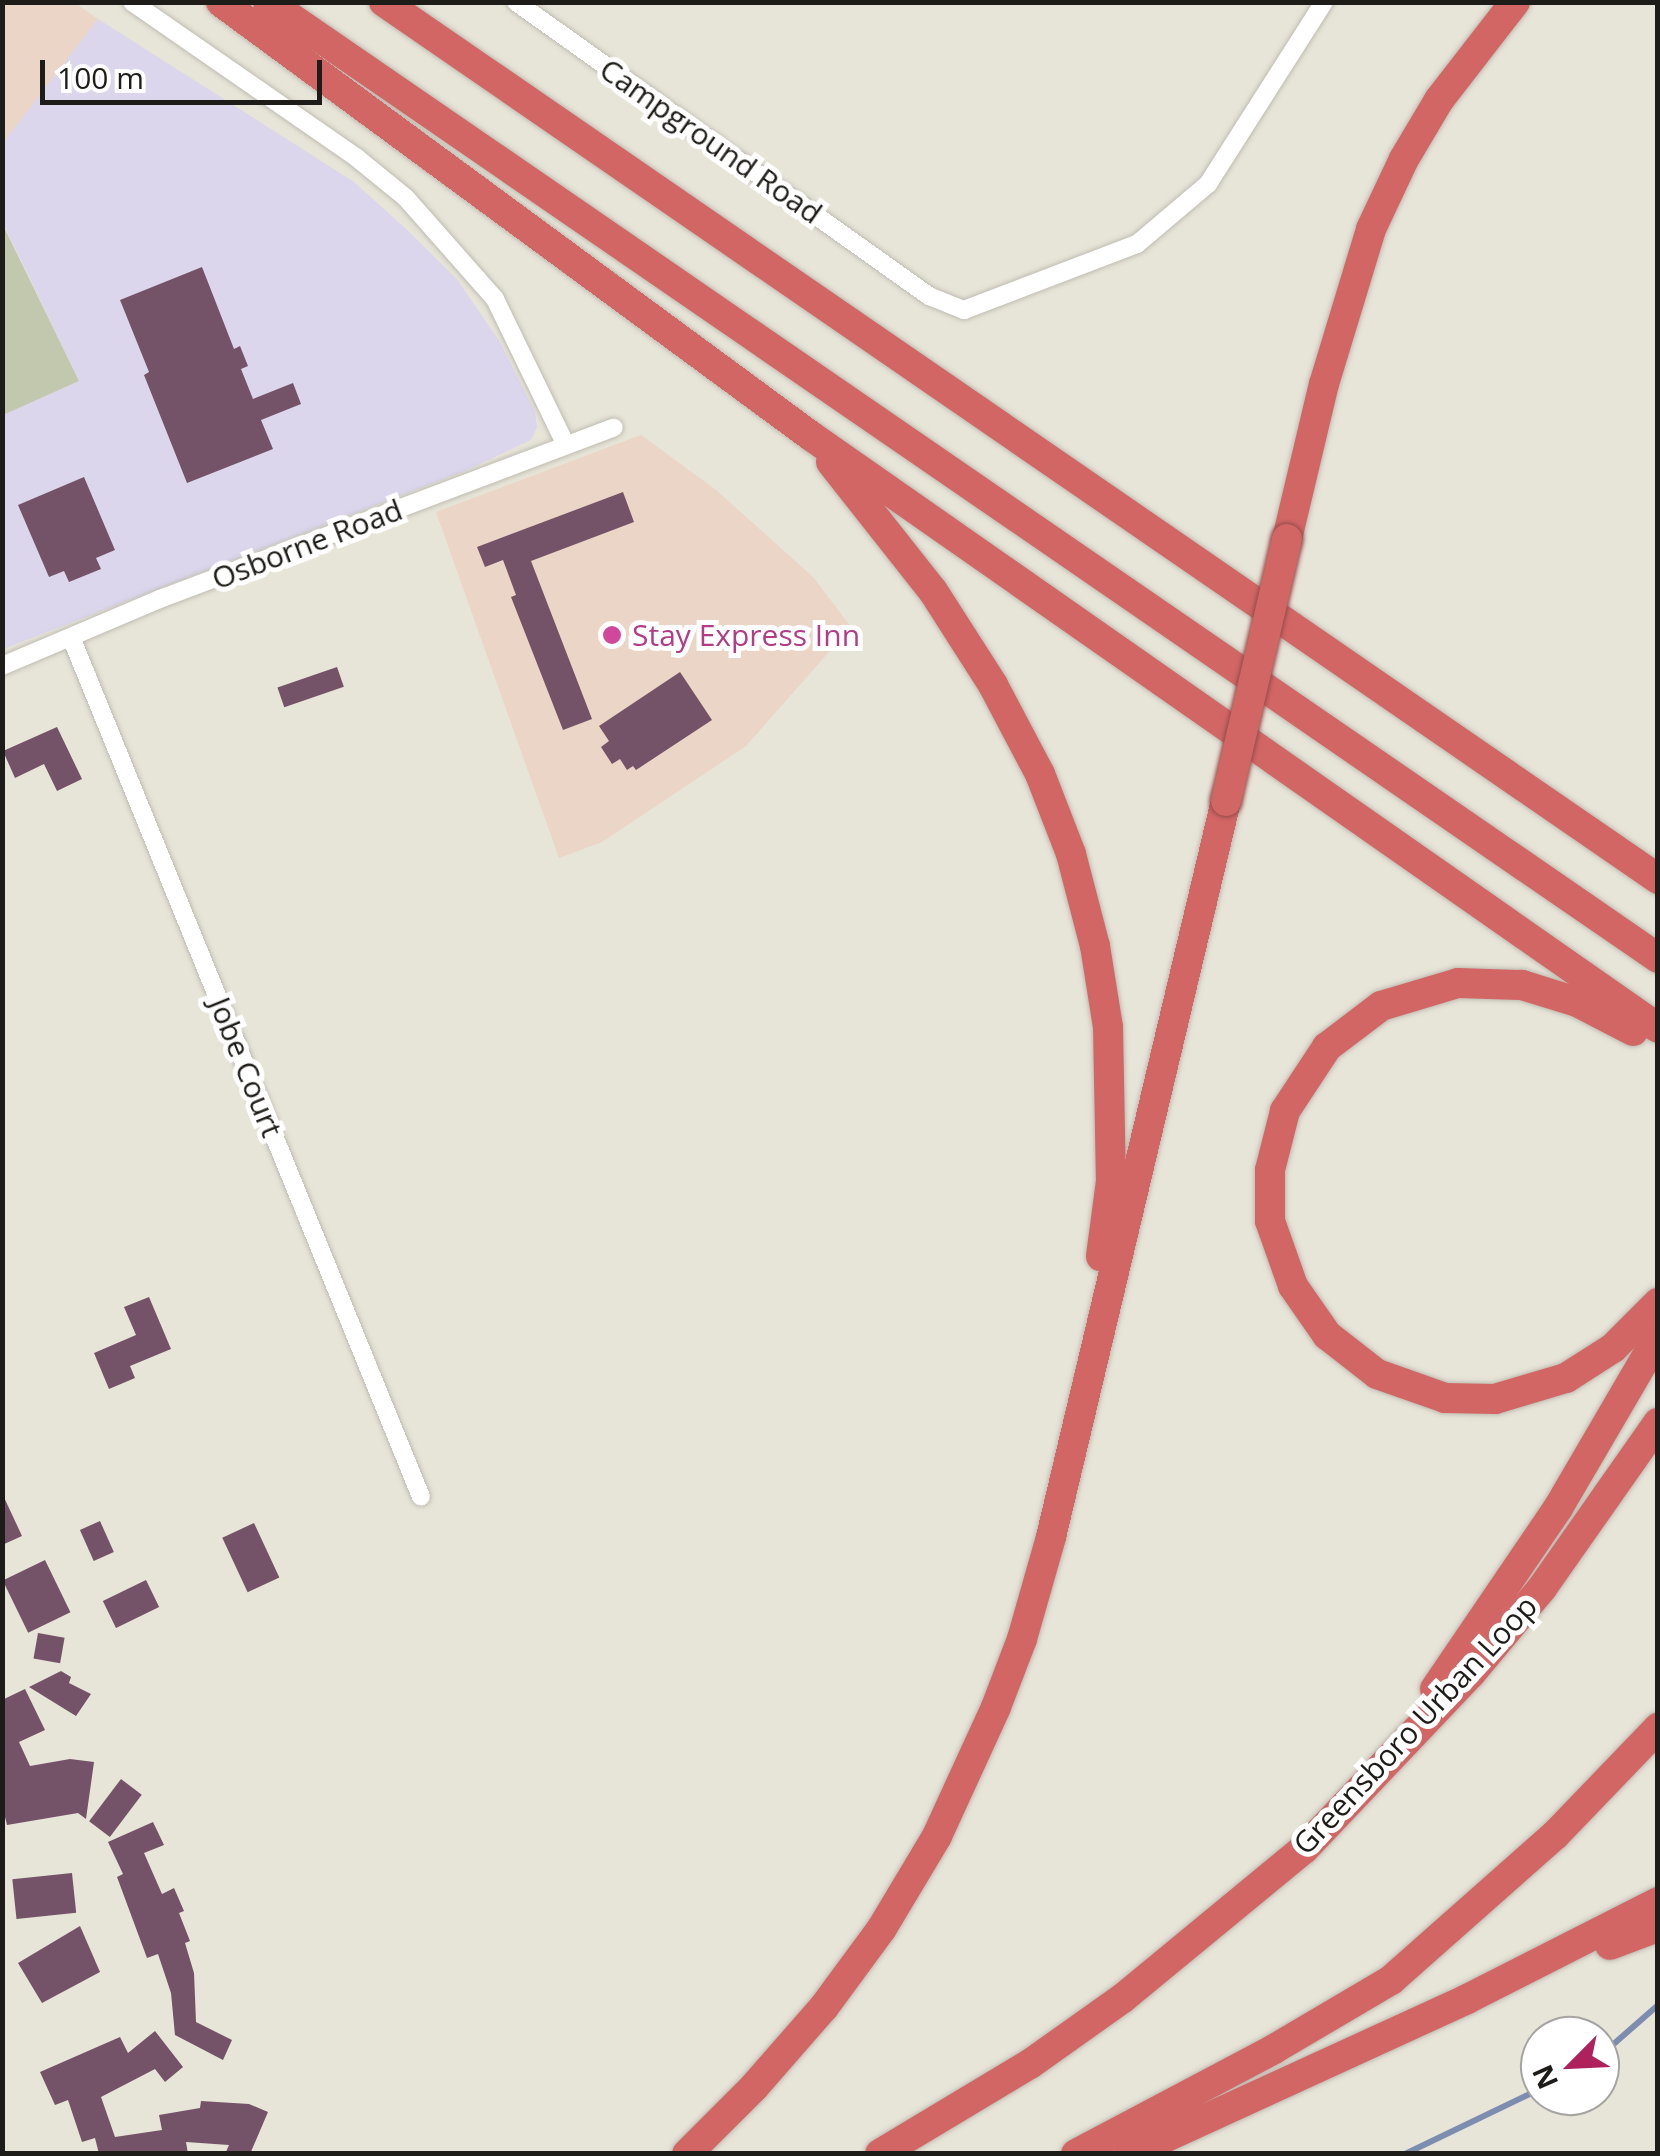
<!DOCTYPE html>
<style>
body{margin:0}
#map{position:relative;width:1660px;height:2156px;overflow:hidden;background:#e7e4d8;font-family:"Open Sans",sans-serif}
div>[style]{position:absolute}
.commercial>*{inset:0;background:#ead5c7}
.industrial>*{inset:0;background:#dbd6ec}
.green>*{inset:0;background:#c1c8ae}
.stream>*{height:6px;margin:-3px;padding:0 3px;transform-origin:3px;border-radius:3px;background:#7d8daf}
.building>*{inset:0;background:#745267;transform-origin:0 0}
.roads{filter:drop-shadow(0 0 2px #bfbcb1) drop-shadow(0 0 2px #bfbcb1)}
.street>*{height:18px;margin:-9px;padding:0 9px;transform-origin:9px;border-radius:9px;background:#fff}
.highway>*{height:30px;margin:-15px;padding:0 15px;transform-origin:15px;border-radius:15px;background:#d26665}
.bridges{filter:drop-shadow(0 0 2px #934c4a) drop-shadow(0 0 2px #934c4a)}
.highway-bridge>*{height:30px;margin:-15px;padding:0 15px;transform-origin:15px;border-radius:15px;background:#d26665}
.dots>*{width:28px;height:28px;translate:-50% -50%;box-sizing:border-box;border:5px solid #fff;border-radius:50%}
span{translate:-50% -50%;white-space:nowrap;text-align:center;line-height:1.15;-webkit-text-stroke:10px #fff;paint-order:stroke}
.street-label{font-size:30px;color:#1d1c18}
.hotel-label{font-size:30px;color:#b23c85}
.left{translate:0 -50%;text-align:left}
.frame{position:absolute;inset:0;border:5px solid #1d1c18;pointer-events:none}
.north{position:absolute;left:1520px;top:2016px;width:100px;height:100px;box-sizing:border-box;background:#fff;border:2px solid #a5a4a3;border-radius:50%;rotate:246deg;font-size:28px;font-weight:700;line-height:40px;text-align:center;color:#1d1c18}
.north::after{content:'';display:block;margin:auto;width:35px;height:45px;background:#ae215d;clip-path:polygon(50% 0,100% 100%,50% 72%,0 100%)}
.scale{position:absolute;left:40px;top:60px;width:282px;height:45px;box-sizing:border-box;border:5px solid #1d1c18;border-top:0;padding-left:12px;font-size:30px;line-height:35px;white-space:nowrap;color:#1d1c18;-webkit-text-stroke:8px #fff;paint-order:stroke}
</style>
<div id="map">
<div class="commercial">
<i style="clip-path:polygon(3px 2px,75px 3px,98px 19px,3px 143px)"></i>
<i style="clip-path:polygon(641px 435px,716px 490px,813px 577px,851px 627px,746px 746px,602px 842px,559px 858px,436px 512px)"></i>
</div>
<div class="industrial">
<i style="clip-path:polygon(98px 19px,354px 182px,405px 228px,456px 278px,500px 342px,535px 412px,537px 427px,531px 440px,465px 471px,3px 649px,3px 415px,79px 381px,3px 223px,3px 143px)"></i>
</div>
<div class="green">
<i style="clip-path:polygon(2px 223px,79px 381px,3px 415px,2px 415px)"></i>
</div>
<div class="stream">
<i style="left:1600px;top:2056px;width:77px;rotate:-41.3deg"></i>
<i style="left:1405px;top:2154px;width:150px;rotate:-25.7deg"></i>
</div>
<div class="building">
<i style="clip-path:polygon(202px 267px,234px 349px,240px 346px,248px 366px,241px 369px,253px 399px,293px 383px,301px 404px,261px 420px,273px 449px,187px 483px,144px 375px,149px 372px,120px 300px)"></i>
<i style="clip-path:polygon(84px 477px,115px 550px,96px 558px,101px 569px,69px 582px,64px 571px,49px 577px,18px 505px)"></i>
<i style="clip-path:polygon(623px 492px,634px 522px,531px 561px,592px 719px,563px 730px,511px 597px,516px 595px,503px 560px,485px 567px,477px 547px)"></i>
<i style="left:337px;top:667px;width:21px;height:63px;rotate:71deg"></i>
<i style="clip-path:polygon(680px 672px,712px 720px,636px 770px,633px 766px,627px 770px,620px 759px,612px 764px,601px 747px,609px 741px,599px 726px)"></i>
<i style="clip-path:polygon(57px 727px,82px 779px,57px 791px,44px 764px,15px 778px,3px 751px)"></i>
<i style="clip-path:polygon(149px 1297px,171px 1349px,130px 1366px,135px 1378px,109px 1389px,94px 1353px,136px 1335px,124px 1307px)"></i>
<i style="clip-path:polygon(2px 1493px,22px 1536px,2px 1545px)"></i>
<i style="left:100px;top:1521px;width:34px;height:22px;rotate:66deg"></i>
<i style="left:254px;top:1523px;width:60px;height:35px;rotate:65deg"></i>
<i style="left:45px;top:1560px;width:58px;height:47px;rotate:64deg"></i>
<i style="left:146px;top:1580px;width:30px;height:48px;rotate:64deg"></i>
<i style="left:38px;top:1633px;width:27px;height:26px;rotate:10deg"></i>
<i style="clip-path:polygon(61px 1671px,71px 1677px,69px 1683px,91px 1694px,76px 1716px,29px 1687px)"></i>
<i style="clip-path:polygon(25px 1689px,45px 1730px,19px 1742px,30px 1766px,70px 1759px,94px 1762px,86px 1819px,78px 1813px,7px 1825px,2px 1805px,2px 1700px)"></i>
<i style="left:121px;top:1779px;width:26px;height:53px;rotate:37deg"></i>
<i style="clip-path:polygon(153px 1822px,164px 1845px,144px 1853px,162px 1894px,174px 1888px,184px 1911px,179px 1913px,190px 1941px,185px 1943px,194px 1973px,196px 2022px,232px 2040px,223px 2060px,175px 2035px,171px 1993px,158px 1954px,147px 1958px,117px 1877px,123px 1874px,108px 1842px)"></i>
<i style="left:72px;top:1873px;width:40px;height:60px;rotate:84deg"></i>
<i style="clip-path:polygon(80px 1926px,100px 1972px,42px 2003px,18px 1963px)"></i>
<i style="clip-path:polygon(155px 2031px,183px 2067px,165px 2082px,155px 2069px,101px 2097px,115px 2137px,162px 2130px,159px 2115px,200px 2108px,201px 2101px,249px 2104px,268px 2112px,250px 2154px,225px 2154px,229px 2145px,186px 2142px,188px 2154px,99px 2154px,95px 2138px,82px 2142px,68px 2100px,55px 2105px,40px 2072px,120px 2037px,128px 2053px)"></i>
</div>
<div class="roads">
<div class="street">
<i style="left:132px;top:2px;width:274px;rotate:34.7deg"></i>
<i style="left:357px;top:158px;width:63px;rotate:39.2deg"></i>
<i style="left:406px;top:198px;width:135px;rotate:48.6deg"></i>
<i style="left:495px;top:299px;width:162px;rotate:64.1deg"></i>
<i style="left:516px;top:2px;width:507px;rotate:35.45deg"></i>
<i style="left:929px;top:296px;width:38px;rotate:22deg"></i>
<i style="left:964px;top:310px;width:185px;rotate:-20.9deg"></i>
<i style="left:1137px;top:244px;width:93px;rotate:-40.2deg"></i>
<i style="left:1208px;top:184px;width:216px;rotate:-57.5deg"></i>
<i style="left:71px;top:637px;width:928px;rotate:67.85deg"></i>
<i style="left:2px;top:666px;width:172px;rotate:-23deg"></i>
<i style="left:160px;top:599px;width:485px;rotate:-20.7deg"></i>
</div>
<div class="highway">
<i style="left:221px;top:2px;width:732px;rotate:36.34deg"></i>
<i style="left:811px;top:436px;width:1033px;rotate:34.95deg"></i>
<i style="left:268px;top:2px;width:1687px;rotate:34.52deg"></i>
<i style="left:384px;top:2px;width:1547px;rotate:34.54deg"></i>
<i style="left:831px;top:462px;width:164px;rotate:51.7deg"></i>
<i style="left:933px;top:591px;width:112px;rotate:57.4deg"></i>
<i style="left:993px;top:685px;width:101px;rotate:62.2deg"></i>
<i style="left:1040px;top:774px;width:86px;rotate:68.8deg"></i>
<i style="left:1071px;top:854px;width:95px;rotate:75.4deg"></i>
<i style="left:1095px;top:946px;width:82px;rotate:80.9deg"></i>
<i style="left:1108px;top:1027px;width:154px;rotate:88.9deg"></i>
<i style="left:1111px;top:1181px;width:76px;rotate:97.6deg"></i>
<i style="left:1287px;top:539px;width:159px;rotate:-76.6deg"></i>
<i style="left:1324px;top:384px;width:162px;rotate:-73.1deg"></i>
<i style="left:1371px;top:229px;width:77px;rotate:-64.8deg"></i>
<i style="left:1404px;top:159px;width:69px;rotate:-59.3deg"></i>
<i style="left:1439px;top:100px;width:124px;rotate:-52.2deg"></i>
<i style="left:1633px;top:1031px;width:63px;rotate:-152.6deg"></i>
<i style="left:1577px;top:1002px;width:58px;rotate:-162.8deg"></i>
<i style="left:1522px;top:985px;width:64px;rotate:-178.2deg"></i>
<i style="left:1458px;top:983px;width:80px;rotate:163.4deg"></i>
<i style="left:1381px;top:1006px;width:68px;rotate:142.8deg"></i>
<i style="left:1327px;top:1047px;width:77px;rotate:123.3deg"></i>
<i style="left:1285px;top:1111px;width:61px;rotate:104.3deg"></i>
<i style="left:1270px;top:1170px;width:51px;rotate:90deg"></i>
<i style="left:1270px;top:1221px;width:69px;rotate:70.5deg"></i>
<i style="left:1293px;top:1286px;width:60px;rotate:55.2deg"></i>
<i style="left:1327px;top:1335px;width:63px;rotate:38deg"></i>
<i style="left:1377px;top:1374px;width:72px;rotate:19.4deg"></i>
<i style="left:1445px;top:1398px;width:50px;rotate:1.1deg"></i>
<i style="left:1495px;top:1399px;width:74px;rotate:-16.5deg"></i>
<i style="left:1566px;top:1378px;width:56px;rotate:-32.6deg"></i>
<i style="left:1613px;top:1348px;width:64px;rotate:-45deg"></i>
<i style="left:1435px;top:1689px;width:219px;rotate:-55.8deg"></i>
<i style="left:1558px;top:1508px;width:198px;rotate:-59.7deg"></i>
<i style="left:1610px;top:1945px;width:51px;rotate:-20.6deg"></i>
<i style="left:687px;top:2154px;width:95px;rotate:-45deg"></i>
<i style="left:754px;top:2087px;width:106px;rotate:-48.8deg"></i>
<i style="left:824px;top:2007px;width:98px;rotate:-53.7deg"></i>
<i style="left:882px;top:1928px;width:107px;rotate:-59.1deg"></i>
<i style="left:937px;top:1836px;width:142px;rotate:-65.4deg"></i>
<i style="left:996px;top:1707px;width:73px;rotate:-69.1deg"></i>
<i style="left:1022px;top:1639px;width:106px;rotate:-74.1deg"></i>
<i style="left:1051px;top:1537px;width:757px;rotate:-76.63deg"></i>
<i style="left:880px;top:2154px;width:175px;rotate:-31deg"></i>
<i style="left:1030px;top:2064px;width:114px;rotate:-35.4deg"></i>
<i style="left:1123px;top:1998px;width:234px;rotate:-39.5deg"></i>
<i style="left:1304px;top:1849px;width:243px;rotate:-46.5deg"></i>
<i style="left:1471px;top:1673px;width:111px;rotate:-50.1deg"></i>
<i style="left:1542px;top:1588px;width:202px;rotate:-54.9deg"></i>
<i style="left:1076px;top:2154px;width:224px;rotate:-27.9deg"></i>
<i style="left:1274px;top:2049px;width:136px;rotate:-30.5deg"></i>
<i style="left:1391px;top:1980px;width:219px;rotate:-41.5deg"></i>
<i style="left:1555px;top:1835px;width:149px;rotate:-46.1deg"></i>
<i style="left:1129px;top:2154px;width:372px;rotate:-24.6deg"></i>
<i style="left:1467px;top:1999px;width:214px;rotate:-26.9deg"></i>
</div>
</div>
<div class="bridges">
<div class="highway-bridge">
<i style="left:1226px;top:801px;width:269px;rotate:-76.9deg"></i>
</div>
</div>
<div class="dots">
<i style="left:612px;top:635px;background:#d1479c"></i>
</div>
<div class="street-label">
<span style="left:711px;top:141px;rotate:35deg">Campground Road</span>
<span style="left:307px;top:544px;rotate:-21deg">Osborne Road</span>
<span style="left:246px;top:1067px;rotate:68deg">Jobe Court</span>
<span style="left:1415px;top:1725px;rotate:-47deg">Greensboro Urban Loop</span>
</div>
<div class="hotel-label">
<span class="left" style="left:632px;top:635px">Stay Express Inn</span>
</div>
<div class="frame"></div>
<div class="north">N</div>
<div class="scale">100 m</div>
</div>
